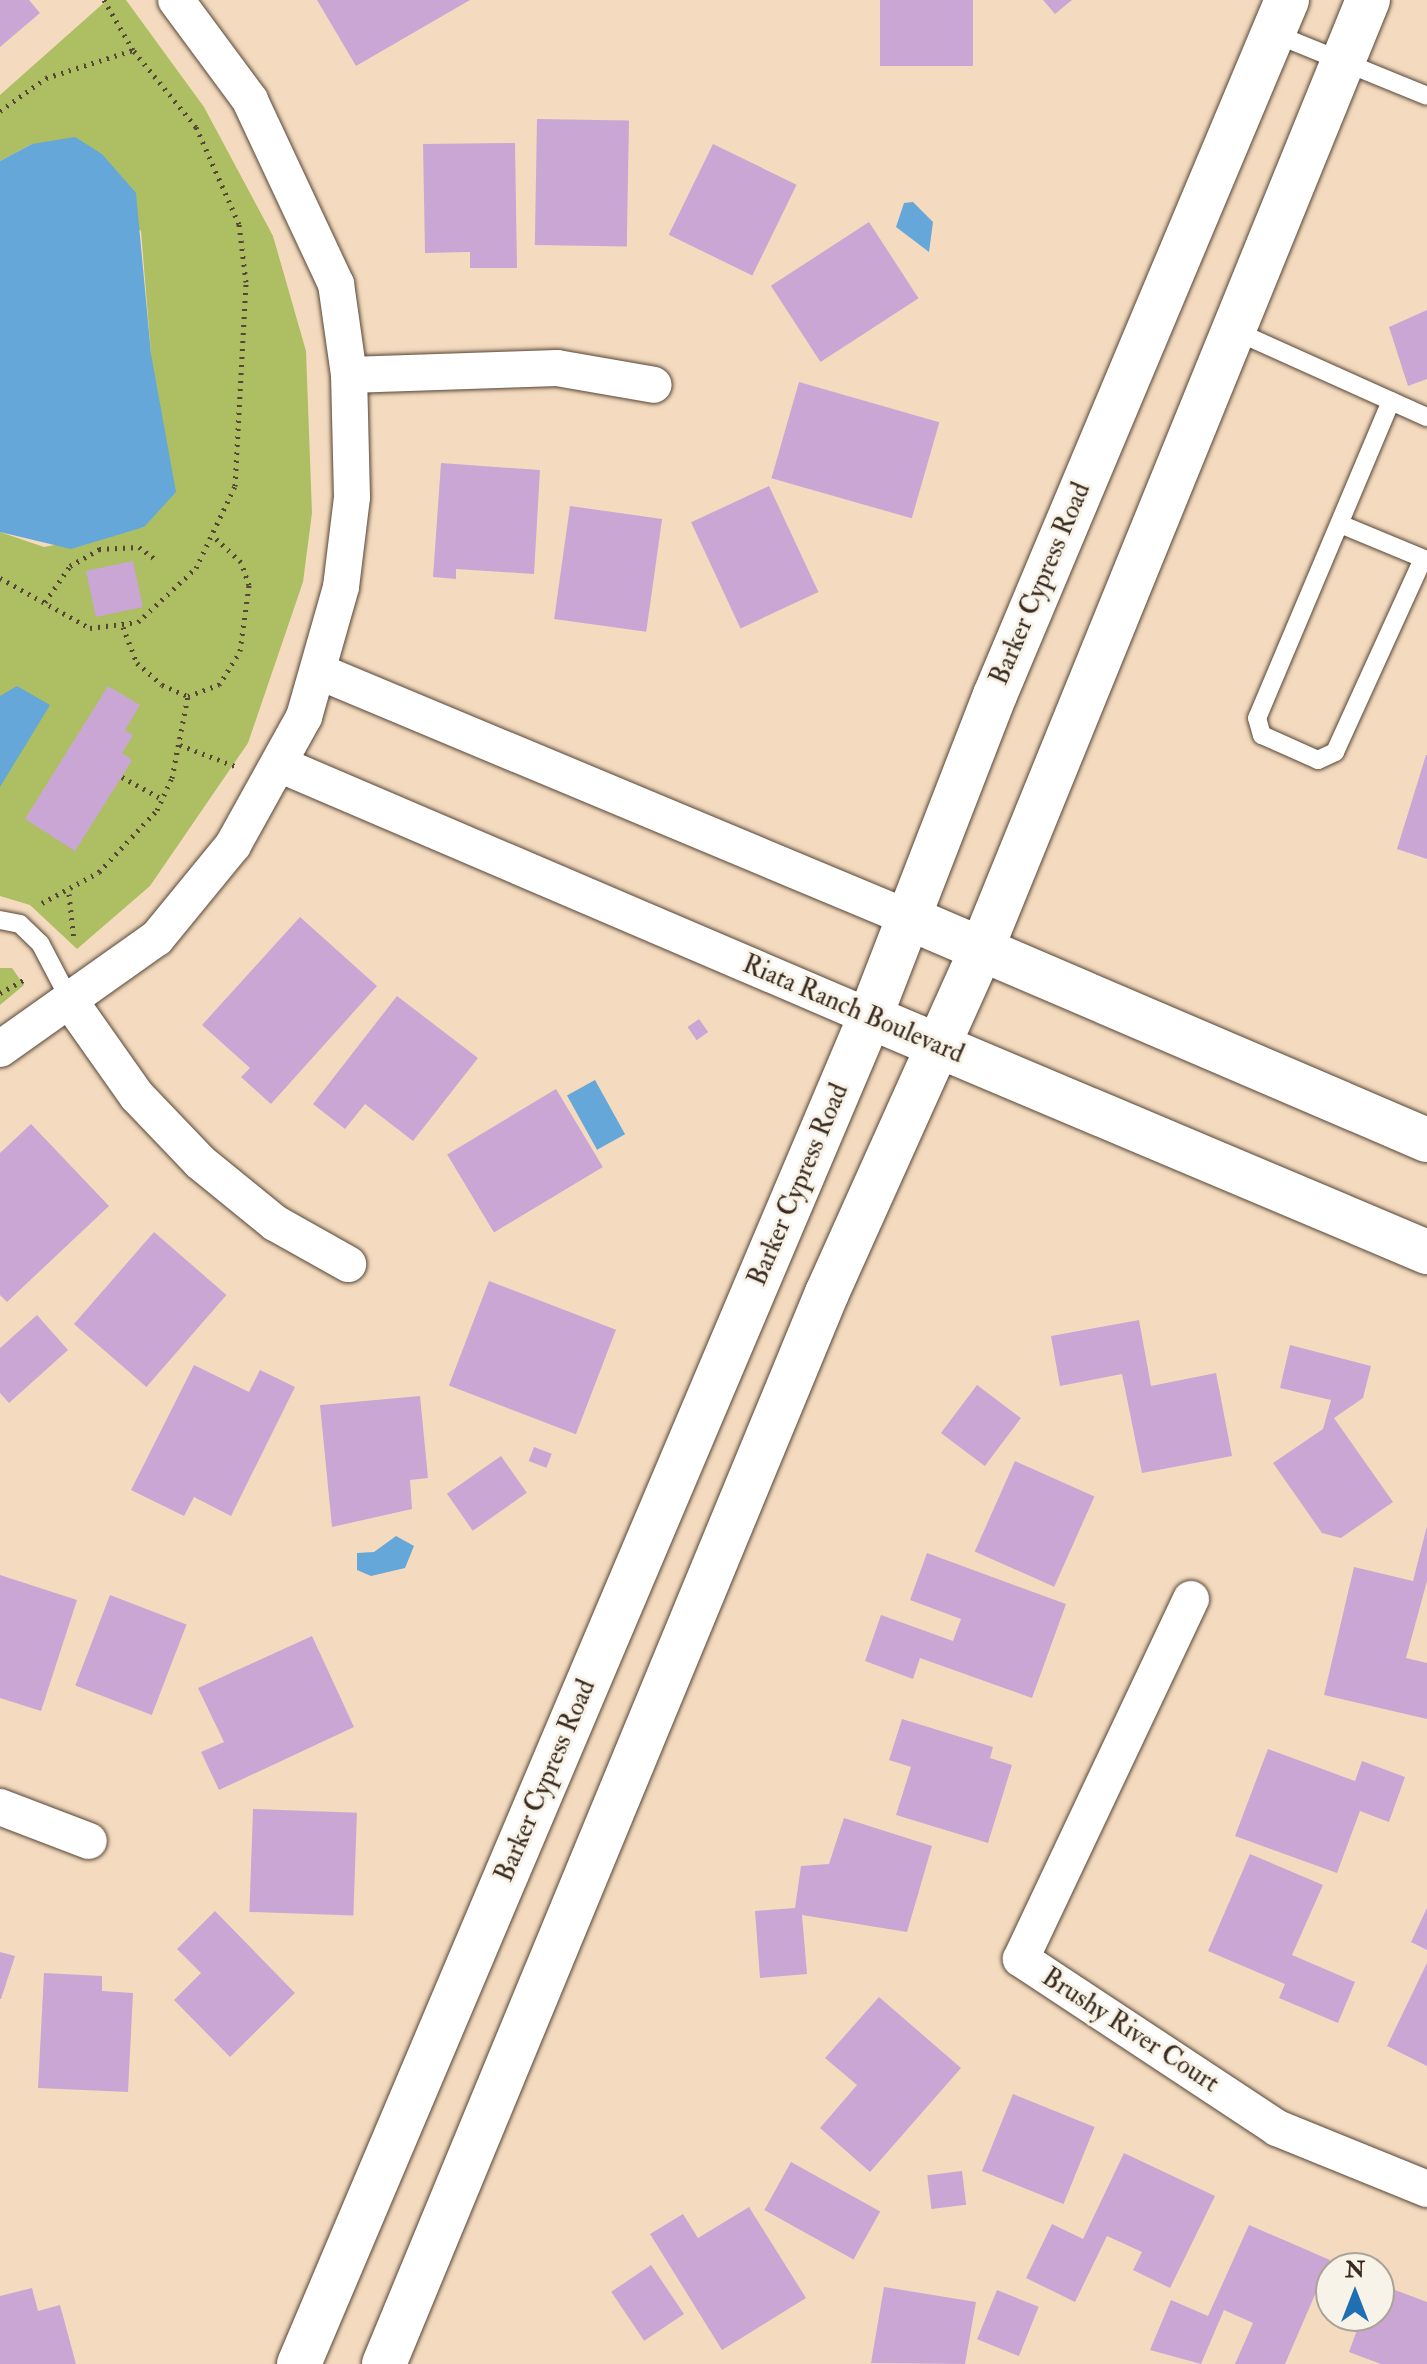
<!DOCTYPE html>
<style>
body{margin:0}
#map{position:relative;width:1427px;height:2364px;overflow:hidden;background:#f4dbbf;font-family:"IM FELL Double Pica",serif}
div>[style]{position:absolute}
.green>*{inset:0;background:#adbf62}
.water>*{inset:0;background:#64a7d8;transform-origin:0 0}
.building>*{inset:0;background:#caa6d5;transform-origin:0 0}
.path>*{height:5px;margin-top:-2.5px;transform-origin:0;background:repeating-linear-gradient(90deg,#574536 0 2px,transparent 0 8px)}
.roads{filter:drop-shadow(0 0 2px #574536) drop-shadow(0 0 2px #574536)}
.service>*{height:18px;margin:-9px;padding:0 9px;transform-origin:9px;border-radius:9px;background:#fff}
.minor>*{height:36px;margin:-18px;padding:0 18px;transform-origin:18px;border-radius:18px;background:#fff}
.tertiary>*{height:44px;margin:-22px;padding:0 22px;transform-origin:22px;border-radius:22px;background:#fff}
.primary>*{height:44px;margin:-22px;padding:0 22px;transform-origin:22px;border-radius:22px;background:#fff}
span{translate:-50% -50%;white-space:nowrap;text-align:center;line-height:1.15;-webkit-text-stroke:6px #f7f3e8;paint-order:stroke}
.street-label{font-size:26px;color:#3b2a1e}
.north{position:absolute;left:1315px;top:2252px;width:80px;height:80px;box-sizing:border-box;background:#f7f3e8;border:2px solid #aca397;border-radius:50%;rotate:0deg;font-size:22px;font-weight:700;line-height:32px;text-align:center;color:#3b2a1e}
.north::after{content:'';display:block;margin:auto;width:28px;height:36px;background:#1f6fb2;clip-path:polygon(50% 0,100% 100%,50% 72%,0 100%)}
</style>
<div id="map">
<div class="green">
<i style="clip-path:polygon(107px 0,126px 0,204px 107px,273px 236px,306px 351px,312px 513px,303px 582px,248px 743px,150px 886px,77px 949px,30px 905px,0 896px,0 532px,44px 547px,144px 527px,151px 354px,141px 231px,32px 144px,0 161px,0 95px)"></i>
<i style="clip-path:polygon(0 968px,12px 968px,24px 985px,0 1005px)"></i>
</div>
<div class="water">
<i style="clip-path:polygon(75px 137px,102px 154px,136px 193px,151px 354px,176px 492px,144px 527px,71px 549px,0 532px,0 161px,32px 144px)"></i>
<i style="clip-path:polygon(904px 203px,913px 202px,933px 222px,929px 252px,896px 227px)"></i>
<i style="clip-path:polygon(17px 686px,50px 705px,0 787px,0 696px)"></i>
<i style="left:595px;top:1080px;width:62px;height:32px;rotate:61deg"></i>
<i style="clip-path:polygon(396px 1536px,414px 1546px,405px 1568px,371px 1576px,357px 1570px,357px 1553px,374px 1552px)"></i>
</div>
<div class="building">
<i style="clip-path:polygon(0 0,29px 0,40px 13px,0 47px)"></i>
<i style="clip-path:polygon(317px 0,470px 0,356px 66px)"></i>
<i style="left:880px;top:0;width:93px;height:66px"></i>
<i style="clip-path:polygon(1043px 0,1072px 0,1055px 14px)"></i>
<i style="left:537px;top:119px;width:92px;height:126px;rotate:1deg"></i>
<i style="clip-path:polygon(515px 143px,517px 268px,470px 268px,470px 252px,425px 253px,423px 144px)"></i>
<i style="left:713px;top:144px;width:93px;height:101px;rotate:26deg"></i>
<i style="left:869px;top:222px;width:91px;height:117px;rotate:57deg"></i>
<i style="clip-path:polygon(1427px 310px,1427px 379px,1408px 386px,1389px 327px)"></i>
<i style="left:799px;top:382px;width:146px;height:100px;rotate:16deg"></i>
<i style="clip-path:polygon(441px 463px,540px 470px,534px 574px,456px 569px,456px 579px,433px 577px)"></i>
<i style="left:769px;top:486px;width:117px;height:86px;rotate:65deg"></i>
<i style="left:570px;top:506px;width:93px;height:114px;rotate:8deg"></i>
<i style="left:133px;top:561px;width:47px;height:48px;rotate:78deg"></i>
<i style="clip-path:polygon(108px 686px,140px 705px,125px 730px,133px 735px,122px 753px,132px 760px,75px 851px,25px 819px)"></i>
<i style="clip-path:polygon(1426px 755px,1427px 755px,1427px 859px,1397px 849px)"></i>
<i style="clip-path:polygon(300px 917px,377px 986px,271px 1104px,241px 1077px,250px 1068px,202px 1025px)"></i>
<i style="clip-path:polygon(397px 996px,478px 1058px,413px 1141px,365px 1104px,345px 1129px,313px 1104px)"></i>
<i style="left:699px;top:1019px;width:16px;height:14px;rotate:55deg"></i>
<i style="left:556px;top:1089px;width:91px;height:127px;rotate:59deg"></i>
<i style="clip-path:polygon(31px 1124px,109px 1206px,7px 1302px,0 1295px,0 1153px)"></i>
<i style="left:154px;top:1232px;width:96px;height:122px;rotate:41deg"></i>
<i style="left:489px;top:1281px;width:136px;height:112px;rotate:21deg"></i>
<i style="clip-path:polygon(37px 1315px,68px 1350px,9px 1403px,0 1393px,0 1348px)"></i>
<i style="clip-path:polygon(1139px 1320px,1151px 1386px,1216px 1373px,1232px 1456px,1142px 1473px,1122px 1374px,1060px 1386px,1051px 1336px)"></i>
<i style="clip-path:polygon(1290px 1345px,1371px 1366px,1363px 1398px,1334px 1418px,1393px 1502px,1341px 1538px,1322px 1533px,1273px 1463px,1323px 1429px,1331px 1400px,1280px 1388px)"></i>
<i style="clip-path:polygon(194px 1365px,249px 1392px,260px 1370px,295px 1387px,231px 1516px,194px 1497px,184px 1516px,131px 1490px)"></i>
<i style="left:977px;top:1385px;width:55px;height:60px;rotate:37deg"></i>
<i style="clip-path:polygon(420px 1396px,428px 1478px,410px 1480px,412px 1509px,332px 1527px,320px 1405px)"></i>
<i style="left:534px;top:1447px;width:19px;height:15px;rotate:21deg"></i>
<i style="left:501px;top:1456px;width:45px;height:66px;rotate:55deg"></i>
<i style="left:1015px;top:1461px;width:87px;height:99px;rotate:24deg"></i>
<i style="clip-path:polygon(1427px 1526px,1427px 1581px,1406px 1658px,1427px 1663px,1427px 1719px,1324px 1695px,1354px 1567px,1413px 1581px)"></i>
<i style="clip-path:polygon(927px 1553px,1066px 1604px,1032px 1698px,920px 1658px,913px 1679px,865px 1661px,881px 1615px,953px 1641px,961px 1619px,910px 1600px)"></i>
<i style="clip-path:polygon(0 1575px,77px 1600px,41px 1711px,0 1698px)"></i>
<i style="left:110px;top:1595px;width:82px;height:97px;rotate:21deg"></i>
<i style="clip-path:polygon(312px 1636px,354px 1727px,219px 1790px,201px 1752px,224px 1742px,198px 1688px)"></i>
<i style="clip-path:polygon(902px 1719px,993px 1747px,990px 1758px,1012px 1765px,988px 1843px,896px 1815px,911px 1767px,889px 1760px)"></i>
<i style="clip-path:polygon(1268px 1749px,1355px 1781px,1362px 1761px,1405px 1777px,1389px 1822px,1360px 1811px,1337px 1873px,1235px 1836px)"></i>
<i style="left:253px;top:1809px;width:104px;height:103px;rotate:2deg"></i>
<i style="clip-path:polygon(844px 1818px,932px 1846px,907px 1932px,802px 1915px,807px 1974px,760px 1978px,755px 1911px,795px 1908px,801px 1866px,829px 1864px)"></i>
<i style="clip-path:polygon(1250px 1854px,1323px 1885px,1292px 1955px,1355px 1982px,1338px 2023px,1279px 1998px,1285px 1984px,1208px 1951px)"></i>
<i style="clip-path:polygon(1427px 1908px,1427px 1950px,1411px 1942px)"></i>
<i style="clip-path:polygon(215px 1911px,295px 1993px,230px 2057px,174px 2000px,201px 1973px,177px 1949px)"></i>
<i style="clip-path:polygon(0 1952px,15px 1956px,1px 1999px,0 1999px)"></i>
<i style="clip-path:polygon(1427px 1963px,1427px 2066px,1387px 2046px)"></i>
<i style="clip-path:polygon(44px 1973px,102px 1976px,102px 1991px,133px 1993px,128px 2092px,38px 2088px)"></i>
<i style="clip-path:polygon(879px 1997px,961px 2068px,870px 2172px,820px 2128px,857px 2085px,825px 2058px)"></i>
<i style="left:1013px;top:2094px;width:88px;height:83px;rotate:22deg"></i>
<i style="clip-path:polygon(1124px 2153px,1215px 2196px,1170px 2288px,1133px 2270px,1142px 2252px,1107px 2236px,1075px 2302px,1026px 2278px,1052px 2224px,1083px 2239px)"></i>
<i style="left:791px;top:2162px;width:102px;height:55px;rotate:29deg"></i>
<i style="left:962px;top:2171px;width:34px;height:35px;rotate:83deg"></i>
<i style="clip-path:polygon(749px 2207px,806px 2298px,722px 2350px,650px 2234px,683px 2214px,698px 2238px)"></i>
<i style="clip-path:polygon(1249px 2225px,1330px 2260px,1285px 2364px,1235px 2364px,1253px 2323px,1224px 2310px,1201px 2364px,1150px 2350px,1171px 2300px,1208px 2316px)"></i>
<i style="left:651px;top:2265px;width:59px;height:48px;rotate:56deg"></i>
<i style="clip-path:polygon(1379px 2284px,1427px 2302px,1427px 2364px,1381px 2364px,1349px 2352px,1362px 2316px,1379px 2316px)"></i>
<i style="clip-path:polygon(884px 2287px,976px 2302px,965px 2364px,871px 2363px)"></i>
<i style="clip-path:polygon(32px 2288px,38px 2311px,60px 2305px,76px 2364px,0 2364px,0 2296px)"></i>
<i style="left:997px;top:2290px;width:45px;height:53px;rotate:22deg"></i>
</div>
<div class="path">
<i style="left:0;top:111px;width:57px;rotate:-35.7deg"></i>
<i style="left:46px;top:78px;width:91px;rotate:-17.8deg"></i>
<i style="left:0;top:578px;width:103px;rotate:29.1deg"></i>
<i style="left:90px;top:628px;width:48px;rotate:-7.1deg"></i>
<i style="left:138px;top:622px;width:79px;rotate:-43deg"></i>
<i style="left:196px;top:568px;width:91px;rotate:-64.6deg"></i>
<i style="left:235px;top:486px;width:204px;rotate:-86.9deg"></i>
<i style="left:246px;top:282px;width:58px;rotate:-96.9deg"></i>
<i style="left:239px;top:224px;width:106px;rotate:-113.9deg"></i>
<i style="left:196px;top:127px;width:99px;rotate:-129.3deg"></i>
<i style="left:133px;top:50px;width:58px;rotate:-120.1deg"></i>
<i style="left:45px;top:602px;width:44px;rotate:-55.2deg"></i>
<i style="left:70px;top:566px;width:34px;rotate:-30deg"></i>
<i style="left:99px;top:549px;width:40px;rotate:-2.9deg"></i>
<i style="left:139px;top:547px;width:20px;rotate:37deg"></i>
<i style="left:123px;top:627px;width:39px;rotate:69deg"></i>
<i style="left:137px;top:663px;width:33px;rotate:41deg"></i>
<i style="left:162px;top:685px;width:28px;rotate:23deg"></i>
<i style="left:188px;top:696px;width:33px;rotate:-20deg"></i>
<i style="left:219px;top:685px;width:40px;rotate:-58deg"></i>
<i style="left:240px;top:651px;width:67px;rotate:-82.2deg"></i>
<i style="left:249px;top:585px;width:24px;rotate:-109deg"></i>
<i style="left:241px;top:562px;width:35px;rotate:-137deg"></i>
<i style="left:180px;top:745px;width:59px;rotate:20.9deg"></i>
<i style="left:122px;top:777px;width:46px;rotate:28.8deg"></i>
<i style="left:69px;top:894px;width:47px;rotate:83.9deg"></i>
<i style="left:42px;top:903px;width:65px;rotate:-28.5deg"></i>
<i style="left:99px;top:872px;width:85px;rotate:-46.9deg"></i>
<i style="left:157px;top:810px;width:35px;rotate:-65deg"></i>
<i style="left:172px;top:778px;width:84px;rotate:-79deg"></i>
<i style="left:0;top:993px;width:29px;rotate:-29deg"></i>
</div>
<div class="roads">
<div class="service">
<i style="left:1273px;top:33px;width:166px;rotate:22.2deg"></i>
<i style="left:1233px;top:330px;width:213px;rotate:24.2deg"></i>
<i style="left:1391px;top:401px;width:344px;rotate:112.9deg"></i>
<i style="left:1257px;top:718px;width:18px;rotate:74deg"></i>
<i style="left:1262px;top:735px;width:61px;rotate:24.1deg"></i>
<i style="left:1318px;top:760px;width:19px;rotate:-25deg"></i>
<i style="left:1335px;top:752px;width:212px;rotate:-65.5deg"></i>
<i style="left:1340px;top:524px;width:94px;rotate:22.5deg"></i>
<i style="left:0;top:920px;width:20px;rotate:11deg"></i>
<i style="left:20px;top:924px;width:28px;rotate:44deg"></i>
<i style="left:40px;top:943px;width:69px;rotate:62.3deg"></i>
</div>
<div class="minor">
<i style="left:349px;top:375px;width:208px;rotate:-1.9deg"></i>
<i style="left:557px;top:368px;width:98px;rotate:9.9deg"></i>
<i style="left:320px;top:672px;width:641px;rotate:22.68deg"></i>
<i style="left:281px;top:765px;width:641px;rotate:23.16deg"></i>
<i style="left:72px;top:1004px;width:113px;rotate:54.8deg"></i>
<i style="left:137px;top:1096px;width:91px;rotate:46.3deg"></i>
<i style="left:200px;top:1162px;width:97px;rotate:39.1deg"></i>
<i style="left:275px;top:1223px;width:84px;rotate:29.3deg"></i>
<i style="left:0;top:1049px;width:192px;rotate:-35.3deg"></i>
<i style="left:157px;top:938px;width:120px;rotate:-50.7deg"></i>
<i style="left:233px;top:845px;width:146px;rotate:-61deg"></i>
<i style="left:304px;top:717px;width:135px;rotate:-74.1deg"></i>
<i style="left:341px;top:587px;width:91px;rotate:-83deg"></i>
<i style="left:352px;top:497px;width:122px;rotate:-91.4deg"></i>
<i style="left:349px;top:375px;width:92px;rotate:-98.1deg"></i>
<i style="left:336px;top:284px;width:203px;rotate:-115.1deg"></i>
<i style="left:250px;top:100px;width:124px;rotate:-126.5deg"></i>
<i style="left:1191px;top:1599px;width:398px;rotate:115.3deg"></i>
<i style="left:1021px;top:1959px;width:307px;rotate:33.4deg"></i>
<i style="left:1277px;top:2128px;width:162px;rotate:22.1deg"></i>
<i style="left:0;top:1807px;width:95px;rotate:20.9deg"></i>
</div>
<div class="tertiary">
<i style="left:911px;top:919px;width:561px;rotate:23.19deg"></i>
<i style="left:870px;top:1017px;width:605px;rotate:22.88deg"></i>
</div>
<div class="primary">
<i style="left:299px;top:2364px;width:1463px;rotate:-67.03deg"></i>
<i style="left:870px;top:1017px;width:345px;rotate:-68.8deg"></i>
<i style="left:995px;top:695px;width:754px;rotate:-67.21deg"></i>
<i style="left:384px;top:2364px;width:1159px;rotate:-67.53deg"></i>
<i style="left:827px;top:1293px;width:373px;rotate:-65.8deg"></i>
<i style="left:980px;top:953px;width:1029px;rotate:-67.85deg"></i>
</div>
</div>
<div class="street-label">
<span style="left:1041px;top:584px;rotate:-67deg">Barker Cypress Road</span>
<span style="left:853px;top:1010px;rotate:23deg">Riata Ranch Boulevard</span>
<span style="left:799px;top:1185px;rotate:-67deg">Barker Cypress Road</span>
<span style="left:546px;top:1781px;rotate:-67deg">Barker Cypress Road</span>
<span style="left:1130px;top:2031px;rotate:33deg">Brushy River Court</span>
</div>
<div class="north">N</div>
</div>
